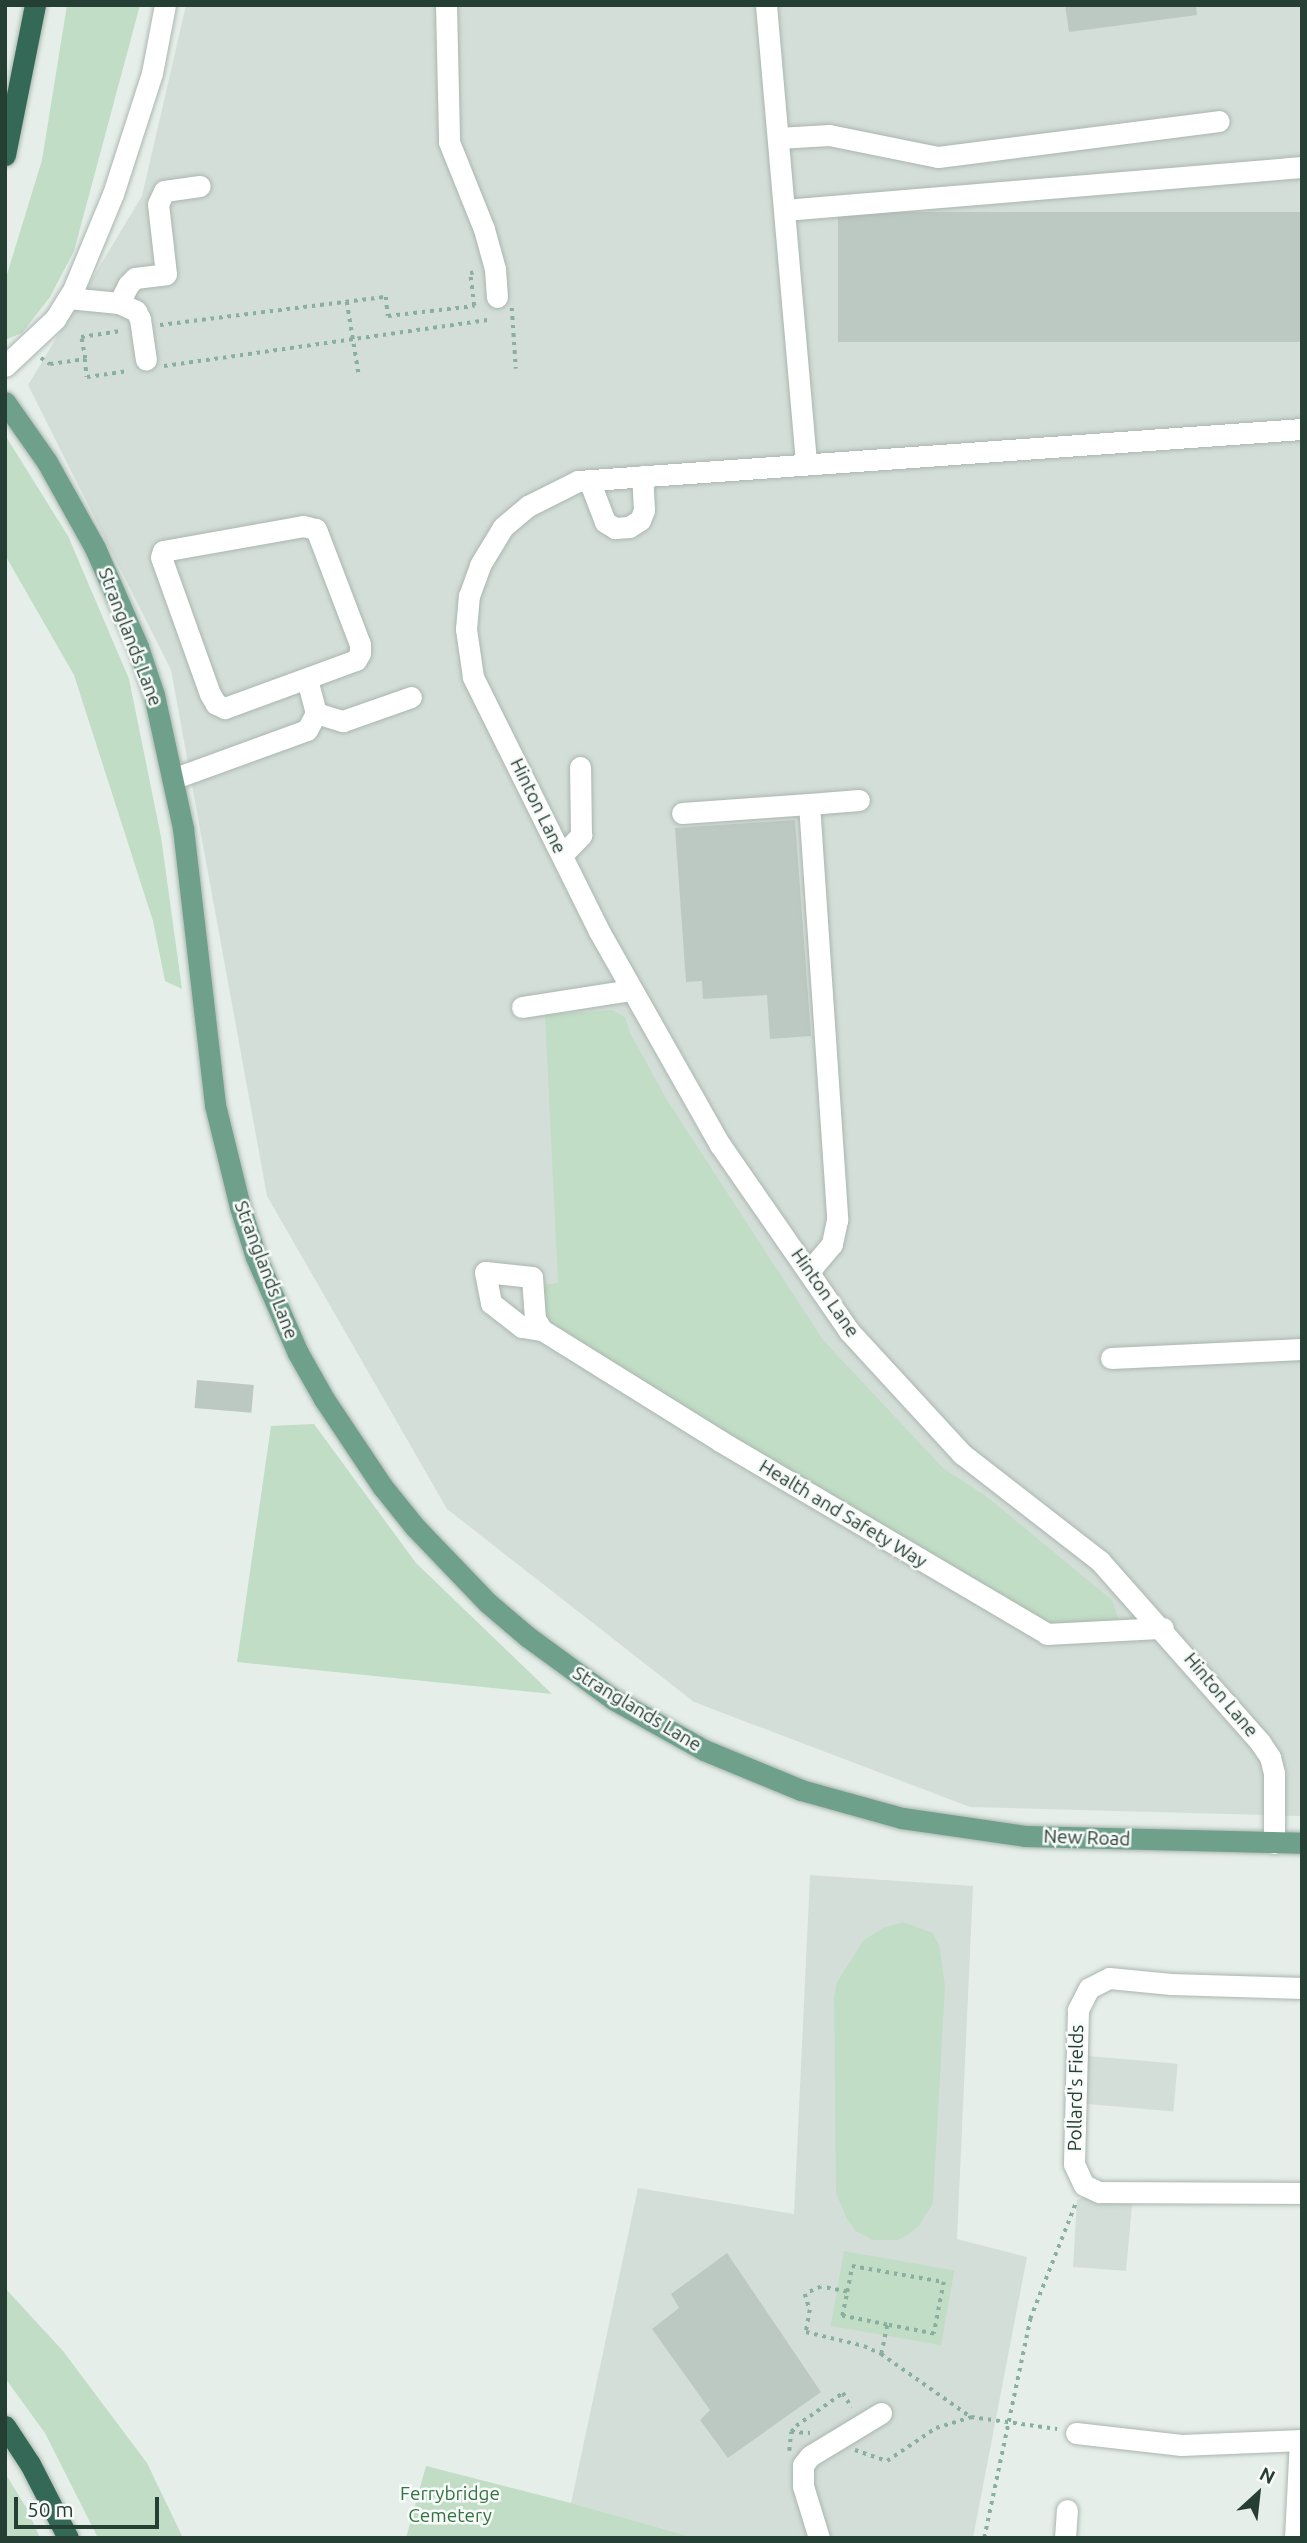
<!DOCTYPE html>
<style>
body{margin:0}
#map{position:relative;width:1307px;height:2543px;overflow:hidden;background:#e6eee9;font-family:Ubuntu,sans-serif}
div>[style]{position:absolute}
.built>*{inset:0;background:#d4ded8;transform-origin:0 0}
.green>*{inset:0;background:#c1ddc5;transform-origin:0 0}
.building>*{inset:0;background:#bcc8c2;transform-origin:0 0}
.path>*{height:3.5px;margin-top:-1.75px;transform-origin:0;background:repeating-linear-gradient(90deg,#89af9e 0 3.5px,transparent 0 8.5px)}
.roads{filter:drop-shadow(0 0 2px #a9b6af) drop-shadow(0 0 2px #a9b6af)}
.minor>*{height:21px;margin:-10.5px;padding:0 10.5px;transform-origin:10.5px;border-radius:10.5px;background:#fff}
.major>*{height:21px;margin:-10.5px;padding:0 10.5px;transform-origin:10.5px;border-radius:10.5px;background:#6ea08c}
.highway>*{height:21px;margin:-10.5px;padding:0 10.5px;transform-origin:10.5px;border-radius:10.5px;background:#346957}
span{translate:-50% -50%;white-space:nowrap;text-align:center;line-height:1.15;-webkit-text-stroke:5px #f7faf8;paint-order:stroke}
.street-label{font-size:19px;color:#263f35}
.park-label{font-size:19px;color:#337343}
.frame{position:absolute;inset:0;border:7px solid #263f35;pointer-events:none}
.north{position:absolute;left:1223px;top:2459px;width:70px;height:70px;-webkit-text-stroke:5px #f7faf8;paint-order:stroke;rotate:27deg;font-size:19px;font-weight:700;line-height:28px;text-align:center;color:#263f35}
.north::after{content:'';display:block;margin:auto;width:24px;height:32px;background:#263f35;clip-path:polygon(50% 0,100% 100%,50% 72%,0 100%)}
.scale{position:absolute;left:14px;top:2497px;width:145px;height:32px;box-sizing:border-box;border:4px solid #263f35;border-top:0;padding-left:9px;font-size:21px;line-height:24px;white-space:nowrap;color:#263f35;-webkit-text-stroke:5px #f7faf8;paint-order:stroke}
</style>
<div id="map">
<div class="built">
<i style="clip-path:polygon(186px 5px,1302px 5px,1302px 1816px,970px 1807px,694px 1702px,447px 1509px,267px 1196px,171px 670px,28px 385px,142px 196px)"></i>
<i style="clip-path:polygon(810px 1875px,973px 1886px,957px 2239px,1027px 2257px,973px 2538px,696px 2538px,571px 2503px,638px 2188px,794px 2214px)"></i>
<i style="left:1077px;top:2055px;width:101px;height:48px;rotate:5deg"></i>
<i style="clip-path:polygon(1099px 2192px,1133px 2194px,1126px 2271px,1073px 2267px,1077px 2200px)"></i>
</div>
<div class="green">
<i style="clip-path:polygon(67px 5px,140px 5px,74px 251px,50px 297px,22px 333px,5px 340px,5px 281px,42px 160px)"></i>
<i style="clip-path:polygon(5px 435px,68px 536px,129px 679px,161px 837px,182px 989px,165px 981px,153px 921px,74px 675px,5px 555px)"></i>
<i style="clip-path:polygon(612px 1010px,625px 1017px,630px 1033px,667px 1100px,823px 1340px,943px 1468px,986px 1496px,1112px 1600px,1122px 1629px,1047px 1634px,542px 1330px,533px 1286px,558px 1283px,545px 1015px)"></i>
<i style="clip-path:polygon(314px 1424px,416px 1563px,552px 1694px,237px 1662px,271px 1426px)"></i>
<i style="clip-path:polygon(903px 1922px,933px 1933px,940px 1948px,945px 1987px,933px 2203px,919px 2226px,907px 2235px,898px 2240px,872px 2240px,856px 2231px,847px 2219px,836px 2193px,834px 1997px,837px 1982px,864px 1940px,883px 1928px)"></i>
<i style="left:844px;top:2251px;width:112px;height:76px;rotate:10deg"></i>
<i style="clip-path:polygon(5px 2288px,63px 2351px,147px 2463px,183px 2538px,98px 2538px,45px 2433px,5px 2378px)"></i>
<i style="clip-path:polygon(426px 2466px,571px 2503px,696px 2538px,406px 2538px)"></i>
<i style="clip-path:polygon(5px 2473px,27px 2509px,40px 2538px,5px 2538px)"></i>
</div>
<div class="building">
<i style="clip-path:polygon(1065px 5px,1196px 5px,1197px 15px,1069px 32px)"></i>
<i style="left:1302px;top:212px;width:130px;height:464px;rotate:90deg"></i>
<i style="clip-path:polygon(795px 820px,811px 1036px,770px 1039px,767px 995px,703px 999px,702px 981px,686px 982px,675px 828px)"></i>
<i style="left:197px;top:1380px;width:57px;height:28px;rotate:5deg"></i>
<i style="clip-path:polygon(727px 2253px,821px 2392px,728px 2458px,700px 2420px,710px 2410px,652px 2329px,679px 2308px,671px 2294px)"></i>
</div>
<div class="path">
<i style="left:347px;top:302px;width:74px;rotate:80.7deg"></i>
<i style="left:512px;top:308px;width:61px;rotate:86.2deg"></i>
<i style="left:160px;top:325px;width:228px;rotate:-7.1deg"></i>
<i style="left:386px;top:297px;width:19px;rotate:84deg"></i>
<i style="left:388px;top:316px;width:87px;rotate:-6.6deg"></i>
<i style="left:474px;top:306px;width:33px;rotate:-97deg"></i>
<i style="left:470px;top:273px;width:7px;rotate:-8deg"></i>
<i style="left:41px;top:358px;width:11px;rotate:34deg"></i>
<i style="left:50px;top:364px;width:35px;rotate:-8deg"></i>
<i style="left:85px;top:359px;width:22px;rotate:-100deg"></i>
<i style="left:81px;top:337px;width:40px;rotate:-8.5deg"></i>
<i style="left:85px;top:359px;width:18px;rotate:84deg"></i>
<i style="left:87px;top:377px;width:42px;rotate:-8.1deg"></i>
<i style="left:164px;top:366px;width:327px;rotate:-8.1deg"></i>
<i style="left:847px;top:2292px;width:26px;rotate:-79deg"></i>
<i style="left:852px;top:2266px;width:93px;rotate:9.9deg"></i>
<i style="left:944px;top:2282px;width:53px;rotate:100.9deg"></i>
<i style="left:934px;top:2334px;width:48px;rotate:-169.2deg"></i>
<i style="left:881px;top:2354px;width:30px;rotate:-78deg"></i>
<i style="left:887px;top:2325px;width:46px;rotate:-168.7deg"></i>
<i style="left:842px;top:2316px;width:25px;rotate:-78deg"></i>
<i style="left:847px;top:2292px;width:26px;rotate:-169deg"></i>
<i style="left:821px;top:2287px;width:17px;rotate:156deg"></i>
<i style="left:805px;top:2294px;width:17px;rotate:73deg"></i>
<i style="left:810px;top:2310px;width:22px;rotate:100deg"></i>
<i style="left:806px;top:2332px;width:60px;rotate:13.6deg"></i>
<i style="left:864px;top:2346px;width:19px;rotate:25deg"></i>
<i style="left:881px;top:2354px;width:110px;rotate:35deg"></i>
<i style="left:791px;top:2432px;width:19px;rotate:3deg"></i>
<i style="left:855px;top:2450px;width:34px;rotate:19deg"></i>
<i style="left:887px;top:2461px;width:59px;rotate:-34deg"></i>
<i style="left:936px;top:2428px;width:37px;rotate:-17deg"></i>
<i style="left:971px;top:2417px;width:87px;rotate:7.9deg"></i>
<i style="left:789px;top:2451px;width:19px;rotate:-84deg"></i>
<i style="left:791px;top:2432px;width:8px;rotate:-50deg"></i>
<i style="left:796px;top:2426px;width:57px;rotate:-35.1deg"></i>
<i style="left:843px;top:2393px;width:17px;rotate:59deg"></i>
<i style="left:984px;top:2538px;width:224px;rotate:-78.1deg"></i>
<i style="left:1030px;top:2319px;width:126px;rotate:-68.5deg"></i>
</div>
<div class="roads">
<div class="minor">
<i style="left:446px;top:5px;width:137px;rotate:88.7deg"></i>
<i style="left:449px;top:142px;width:94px;rotate:68.1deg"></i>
<i style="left:484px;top:229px;width:41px;rotate:74.6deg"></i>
<i style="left:495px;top:269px;width:28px;rotate:86deg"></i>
<i style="left:766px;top:5px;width:461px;rotate:85deg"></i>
<i style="left:778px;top:138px;width:51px;rotate:-3.4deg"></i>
<i style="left:829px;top:135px;width:111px;rotate:11.4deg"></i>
<i style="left:938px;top:157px;width:283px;rotate:-7.3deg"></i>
<i style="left:784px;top:210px;width:520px;rotate:-4.75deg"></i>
<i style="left:68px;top:298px;width:51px;rotate:5.6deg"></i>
<i style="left:119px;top:303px;width:19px;rotate:25deg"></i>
<i style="left:136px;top:311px;width:9px;rotate:63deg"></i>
<i style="left:140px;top:319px;width:41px;rotate:81.7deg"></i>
<i style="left:119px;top:303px;width:20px;rotate:-63deg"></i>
<i style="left:128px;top:285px;width:10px;rotate:-45deg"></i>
<i style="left:135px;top:278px;width:31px;rotate:-7deg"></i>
<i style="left:166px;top:274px;width:70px;rotate:-96.5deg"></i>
<i style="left:158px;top:204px;width:14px;rotate:-65deg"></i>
<i style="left:164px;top:191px;width:36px;rotate:-8deg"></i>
<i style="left:5px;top:366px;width:69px;rotate:-43.2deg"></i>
<i style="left:55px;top:319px;width:36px;rotate:-58deg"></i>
<i style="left:74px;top:288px;width:102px;rotate:-67.5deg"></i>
<i style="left:113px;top:194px;width:127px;rotate:-72.1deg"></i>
<i style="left:152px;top:73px;width:69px;rotate:-79.2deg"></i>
<i style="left:589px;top:480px;width:45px;rotate:69.1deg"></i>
<i style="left:605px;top:522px;width:12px;rotate:31deg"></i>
<i style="left:615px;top:528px;width:14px;rotate:-4deg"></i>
<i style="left:629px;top:527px;width:13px;rotate:-32deg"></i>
<i style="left:640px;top:520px;width:11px;rotate:-68deg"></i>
<i style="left:644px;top:510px;width:34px;rotate:-93deg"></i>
<i style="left:303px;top:526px;width:13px;rotate:13deg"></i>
<i style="left:316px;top:529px;width:123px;rotate:69.1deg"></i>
<i style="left:360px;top:644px;width:9px;rotate:90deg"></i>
<i style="left:360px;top:653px;width:8px;rotate:120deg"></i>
<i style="left:356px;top:660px;width:140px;rotate:159.9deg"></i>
<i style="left:225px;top:708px;width:10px;rotate:-156deg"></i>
<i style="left:216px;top:704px;width:12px;rotate:-121deg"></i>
<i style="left:210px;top:694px;width:145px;rotate:-109.7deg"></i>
<i style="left:161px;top:557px;width:6px;rotate:-72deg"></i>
<i style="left:163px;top:551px;width:142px;rotate:-10.1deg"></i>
<i style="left:316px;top:713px;width:28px;rotate:17deg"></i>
<i style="left:343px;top:721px;width:72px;rotate:-19.4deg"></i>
<i style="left:175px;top:778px;width:140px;rotate:-20deg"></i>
<i style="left:307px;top:730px;width:19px;rotate:-62deg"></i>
<i style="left:316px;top:713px;width:35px;rotate:-105deg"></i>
<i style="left:809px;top:804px;width:50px;rotate:-4.6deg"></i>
<i style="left:682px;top:813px;width:127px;rotate:-4.1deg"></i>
<i style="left:809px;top:804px;width:417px;rotate:86.1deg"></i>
<i style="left:837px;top:1220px;width:25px;rotate:102deg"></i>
<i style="left:832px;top:1244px;width:35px;rotate:130deg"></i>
<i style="left:562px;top:855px;width:28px;rotate:-46deg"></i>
<i style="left:581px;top:835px;width:68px;rotate:-90.8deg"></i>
<i style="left:522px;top:1007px;width:110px;rotate:-8.9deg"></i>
<i style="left:542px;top:1330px;width:13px;rotate:-122deg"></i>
<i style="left:535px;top:1319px;width:42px;rotate:-94.1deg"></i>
<i style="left:532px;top:1277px;width:47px;rotate:-173.9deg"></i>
<i style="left:485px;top:1272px;width:32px;rotate:79deg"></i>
<i style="left:491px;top:1303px;width:39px;rotate:38deg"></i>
<i style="left:522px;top:1327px;width:20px;rotate:9deg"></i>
<i style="left:542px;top:1330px;width:210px;rotate:31.9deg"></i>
<i style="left:720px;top:1441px;width:380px;rotate:30.5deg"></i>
<i style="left:1047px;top:1634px;width:116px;rotate:-3deg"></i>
<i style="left:1111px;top:1358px;width:191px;rotate:-2.7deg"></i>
<i style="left:1274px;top:1843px;width:70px;rotate:-90deg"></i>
<i style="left:1274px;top:1773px;width:16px;rotate:-104deg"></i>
<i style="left:1270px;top:1757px;width:18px;rotate:-124deg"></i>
<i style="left:1260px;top:1742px;width:242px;rotate:-131.5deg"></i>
<i style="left:1100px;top:1561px;width:175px;rotate:-142.2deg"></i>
<i style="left:962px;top:1454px;width:167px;rotate:-132.6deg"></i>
<i style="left:849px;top:1331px;width:226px;rotate:-124.7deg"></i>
<i style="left:720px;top:1145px;width:246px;rotate:-119.5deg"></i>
<i style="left:599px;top:931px;width:284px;rotate:-116.4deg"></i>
<i style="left:473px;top:677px;width:49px;rotate:-98.3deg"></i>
<i style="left:466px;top:629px;width:33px;rotate:-85deg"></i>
<i style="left:469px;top:596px;width:33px;rotate:-70deg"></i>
<i style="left:480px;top:565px;width:44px;rotate:-58.8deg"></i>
<i style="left:503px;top:527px;width:33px;rotate:-40deg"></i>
<i style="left:528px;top:506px;width:56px;rotate:-26.6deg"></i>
<i style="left:578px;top:481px;width:726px;rotate:-4.11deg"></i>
<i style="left:1302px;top:1988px;width:131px;rotate:-178.3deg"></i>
<i style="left:1171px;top:1984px;width:62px;rotate:-174.5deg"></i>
<i style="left:1109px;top:1978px;width:22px;rotate:153deg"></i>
<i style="left:1089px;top:1988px;width:25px;rotate:117deg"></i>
<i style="left:1078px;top:2010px;width:154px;rotate:91.5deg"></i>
<i style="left:1074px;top:2164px;width:23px;rotate:65deg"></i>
<i style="left:1084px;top:2185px;width:17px;rotate:25deg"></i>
<i style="left:1099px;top:2192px;width:203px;rotate:0.3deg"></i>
<i style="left:1076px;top:2433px;width:106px;rotate:6.5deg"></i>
<i style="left:1181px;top:2445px;width:121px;rotate:-2.4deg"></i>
<i style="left:819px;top:2538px;width:54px;rotate:-107.1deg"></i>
<i style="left:803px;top:2486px;width:21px;rotate:-90deg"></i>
<i style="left:803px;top:2465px;width:11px;rotate:-52deg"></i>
<i style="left:810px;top:2456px;width:83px;rotate:-31.2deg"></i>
<i style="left:1065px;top:2538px;width:28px;rotate:-86deg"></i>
<i style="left:1295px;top:2538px;width:98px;rotate:-87.1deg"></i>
</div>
<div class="major">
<i style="left:5px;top:402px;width:73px;rotate:55deg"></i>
<i style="left:47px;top:462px;width:98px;rotate:60.8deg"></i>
<i style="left:95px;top:548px;width:108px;rotate:66.5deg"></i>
<i style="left:138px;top:647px;width:51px;rotate:71.6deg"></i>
<i style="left:154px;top:695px;width:136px;rotate:77.7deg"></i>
<i style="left:183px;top:828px;width:279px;rotate:83.4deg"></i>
<i style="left:215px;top:1105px;width:105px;rotate:76.2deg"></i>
<i style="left:240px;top:1207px;width:52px;rotate:72.3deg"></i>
<i style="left:256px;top:1257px;width:105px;rotate:66.4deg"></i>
<i style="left:298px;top:1353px;width:53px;rotate:60.5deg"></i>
<i style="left:324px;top:1399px;width:105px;rotate:56.3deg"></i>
<i style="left:382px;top:1486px;width:53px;rotate:51.2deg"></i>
<i style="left:415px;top:1527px;width:105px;rotate:46.2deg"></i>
<i style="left:488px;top:1603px;width:52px;rotate:40.4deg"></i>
<i style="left:528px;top:1637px;width:105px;rotate:36.1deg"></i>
<i style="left:613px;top:1699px;width:104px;rotate:29.3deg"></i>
<i style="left:704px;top:1750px;width:105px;rotate:22.4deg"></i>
<i style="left:801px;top:1790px;width:105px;rotate:15.5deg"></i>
<i style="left:902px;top:1818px;width:124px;rotate:8.3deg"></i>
<i style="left:1025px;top:1836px;width:277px;rotate:1.4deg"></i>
</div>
<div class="highway">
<i style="left:5px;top:155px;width:153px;rotate:-78.7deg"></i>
<i style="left:5px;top:2426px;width:45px;rotate:56.7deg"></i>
<i style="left:30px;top:2464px;width:83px;rotate:62.8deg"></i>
</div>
</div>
<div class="street-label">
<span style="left:130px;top:637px;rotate:69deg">Stranglands Lane</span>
<span style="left:538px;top:806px;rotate:64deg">Hinton Lane</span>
<span style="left:266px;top:1270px;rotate:69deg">Stranglands Lane</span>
<span style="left:825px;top:1293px;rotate:55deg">Hinton Lane</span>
<span style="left:843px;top:1514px;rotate:31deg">Health and Safety Way</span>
<span style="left:1221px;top:1695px;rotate:50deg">Hinton Lane</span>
<span style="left:637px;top:1709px;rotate:31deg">Stranglands Lane</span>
<span style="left:1087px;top:1838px;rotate:2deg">New Road</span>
<span style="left:1076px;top:2088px;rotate:-89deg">Pollard's Fields</span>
</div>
<div class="park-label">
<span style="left:450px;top:2505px">Ferrybridge<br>Cemetery</span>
</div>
<div class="frame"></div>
<div class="north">N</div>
<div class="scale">50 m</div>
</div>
